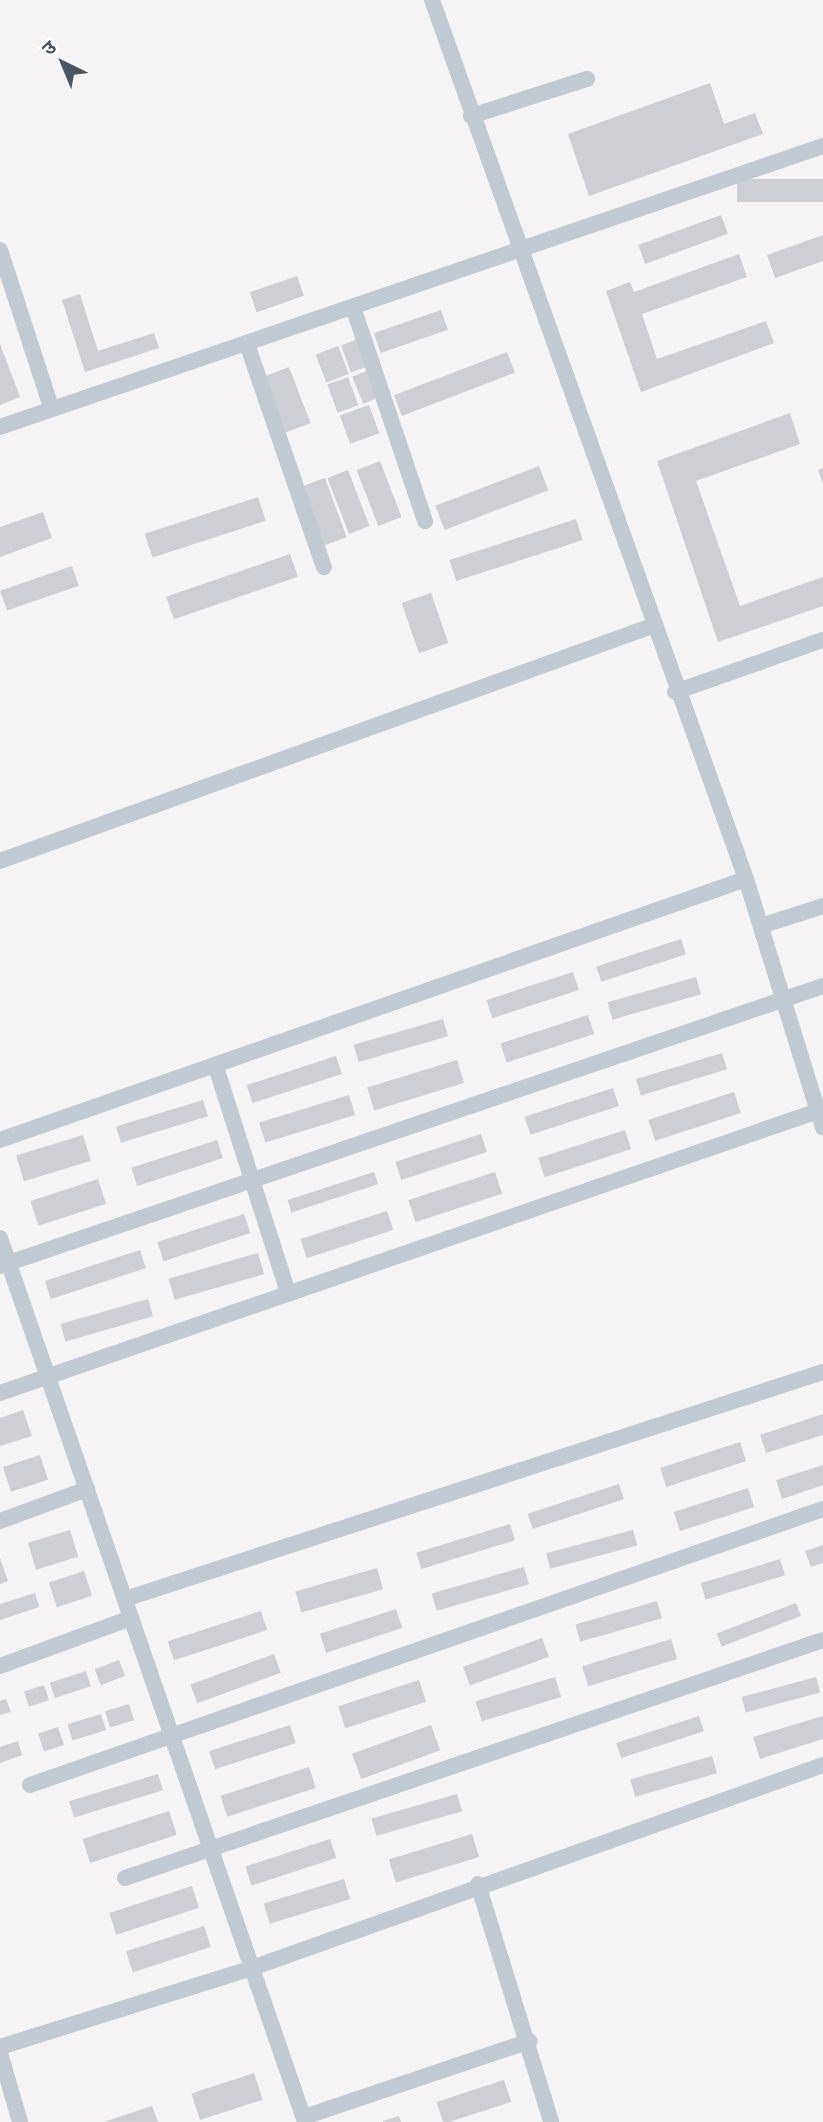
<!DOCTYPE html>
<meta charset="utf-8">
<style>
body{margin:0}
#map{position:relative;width:823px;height:2122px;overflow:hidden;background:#f5f3f3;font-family:Commissioner,"Noto Sans Devanagari",sans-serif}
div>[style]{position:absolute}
.building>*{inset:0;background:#cdcfd5;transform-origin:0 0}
.street>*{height:16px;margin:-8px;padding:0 8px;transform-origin:8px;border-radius:8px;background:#c1cad2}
span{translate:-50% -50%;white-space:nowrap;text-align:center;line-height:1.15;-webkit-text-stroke:5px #fff;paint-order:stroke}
.north{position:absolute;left:28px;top:28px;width:70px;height:70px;-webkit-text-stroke:5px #fff;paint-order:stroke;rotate:317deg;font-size:19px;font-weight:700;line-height:28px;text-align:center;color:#4a5661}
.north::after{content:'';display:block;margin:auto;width:24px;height:32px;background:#4a5661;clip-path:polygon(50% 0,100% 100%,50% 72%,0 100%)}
</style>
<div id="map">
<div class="building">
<i style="clip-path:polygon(710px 83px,724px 124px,755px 113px,763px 134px,589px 196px,568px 134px)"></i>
<i style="left:823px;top:179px;width:23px;height:86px;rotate:90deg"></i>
<i style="left:721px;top:215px;width:20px;height:88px;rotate:70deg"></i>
<i style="clip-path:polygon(823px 235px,823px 261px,775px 278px,767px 255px)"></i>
<i style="clip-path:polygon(739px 254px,747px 277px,642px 314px,657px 359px,766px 321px,774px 343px,641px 392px,606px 291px,630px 282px,634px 292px)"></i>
<i style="left:297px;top:276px;width:21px;height:50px;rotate:71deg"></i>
<i style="clip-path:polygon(80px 294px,98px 351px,154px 333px,159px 348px,85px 372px,62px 300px)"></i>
<i style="left:441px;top:310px;width:21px;height:71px;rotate:71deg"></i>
<i style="left:358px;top:339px;width:29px;height:18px;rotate:70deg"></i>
<i style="clip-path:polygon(0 344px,20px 397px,0 405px)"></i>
<i style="left:338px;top:346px;width:30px;height:24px;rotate:69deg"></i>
<i style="left:507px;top:352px;width:22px;height:121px;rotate:69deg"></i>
<i style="left:289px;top:367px;width:60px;height:31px;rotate:69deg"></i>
<i style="left:369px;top:370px;width:29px;height:18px;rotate:68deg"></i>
<i style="left:348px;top:377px;width:30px;height:22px;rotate:70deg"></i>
<i style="left:369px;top:405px;width:30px;height:31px;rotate:70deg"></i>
<i style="clip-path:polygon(790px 413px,800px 444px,696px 481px,740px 606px,823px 577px,823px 606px,718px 642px,657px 461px)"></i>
<i style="left:380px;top:461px;width:60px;height:25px;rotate:69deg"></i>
<i style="left:539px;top:466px;width:26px;height:111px;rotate:69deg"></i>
<i style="clip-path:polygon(823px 468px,823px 484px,818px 470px)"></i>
<i style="left:348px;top:470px;width:60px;height:22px;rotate:69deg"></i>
<i style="left:325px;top:478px;width:63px;height:27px;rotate:70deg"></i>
<i style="left:258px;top:497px;width:25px;height:119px;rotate:72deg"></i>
<i style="clip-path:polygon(43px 512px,52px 538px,0 557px,0 527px)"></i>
<i style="left:576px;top:519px;width:22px;height:133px;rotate:72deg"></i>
<i style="left:290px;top:554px;width:24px;height:131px;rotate:71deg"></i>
<i style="left:72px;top:566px;width:21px;height:76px;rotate:71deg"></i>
<i style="left:431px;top:593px;width:53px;height:31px;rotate:71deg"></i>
<i style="left:681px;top:939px;width:16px;height:89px;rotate:72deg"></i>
<i style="left:573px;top:972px;width:19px;height:91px;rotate:72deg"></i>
<i style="left:696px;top:977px;width:18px;height:92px;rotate:74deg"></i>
<i style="left:588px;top:1015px;width:20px;height:92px;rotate:72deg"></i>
<i style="left:443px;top:1019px;width:18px;height:93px;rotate:74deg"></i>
<i style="left:722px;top:1053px;width:17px;height:90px;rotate:73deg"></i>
<i style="left:336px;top:1056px;width:19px;height:94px;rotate:72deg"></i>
<i style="left:457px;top:1060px;width:24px;height:94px;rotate:73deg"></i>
<i style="left:613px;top:1088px;width:19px;height:93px;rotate:72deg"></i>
<i style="left:734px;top:1092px;width:22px;height:90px;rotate:72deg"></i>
<i style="left:349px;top:1095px;width:21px;height:94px;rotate:73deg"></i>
<i style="left:203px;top:1100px;width:17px;height:91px;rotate:73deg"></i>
<i style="left:625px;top:1130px;width:20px;height:91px;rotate:72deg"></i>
<i style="left:481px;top:1134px;width:19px;height:90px;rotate:72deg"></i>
<i style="left:83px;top:1135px;width:27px;height:70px;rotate:73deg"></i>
<i style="left:217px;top:1140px;width:19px;height:90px;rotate:72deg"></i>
<i style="left:374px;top:1172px;width:13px;height:91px;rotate:72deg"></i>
<i style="left:495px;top:1172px;width:23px;height:91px;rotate:72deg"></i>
<i style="left:98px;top:1179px;width:26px;height:71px;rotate:72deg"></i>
<i style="left:387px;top:1211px;width:20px;height:91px;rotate:72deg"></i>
<i style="left:244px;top:1214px;width:20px;height:91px;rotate:72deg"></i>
<i style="left:140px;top:1250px;width:19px;height:100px;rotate:72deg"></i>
<i style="left:258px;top:1253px;width:22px;height:93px;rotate:74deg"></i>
<i style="left:148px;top:1299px;width:18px;height:91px;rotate:74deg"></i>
<i style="clip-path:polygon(23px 1410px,32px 1436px,0 1446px,0 1418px)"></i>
<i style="clip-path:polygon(823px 1414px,823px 1435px,766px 1453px,760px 1435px)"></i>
<i style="left:740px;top:1442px;width:20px;height:84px;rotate:72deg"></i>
<i style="left:40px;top:1455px;width:26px;height:39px;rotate:72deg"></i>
<i style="clip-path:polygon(823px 1465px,823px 1485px,782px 1499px,776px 1480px)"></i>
<i style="left:619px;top:1484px;width:16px;height:96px;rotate:72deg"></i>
<i style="left:748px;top:1488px;width:20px;height:78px;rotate:72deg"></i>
<i style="left:510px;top:1524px;width:17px;height:98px;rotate:73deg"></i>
<i style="left:70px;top:1530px;width:28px;height:44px;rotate:73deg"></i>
<i style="left:633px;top:1530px;width:16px;height:90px;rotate:75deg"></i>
<i style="clip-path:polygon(823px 1545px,823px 1563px,811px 1567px,805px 1551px)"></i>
<i style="clip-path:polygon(0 1558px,8px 1581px,0 1584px)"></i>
<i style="left:780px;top:1559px;width:17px;height:83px;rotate:73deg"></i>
<i style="left:524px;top:1567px;width:18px;height:96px;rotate:74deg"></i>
<i style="left:377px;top:1568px;width:22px;height:85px;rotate:74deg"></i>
<i style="left:84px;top:1571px;width:26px;height:37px;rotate:72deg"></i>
<i style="clip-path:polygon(35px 1593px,39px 1607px,0 1620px,0 1604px)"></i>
<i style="left:657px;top:1601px;width:18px;height:85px;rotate:74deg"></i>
<i style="left:796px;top:1603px;width:14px;height:85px;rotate:69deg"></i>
<i style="left:396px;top:1609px;width:20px;height:80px;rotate:72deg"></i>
<i style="left:261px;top:1611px;width:20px;height:98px;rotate:72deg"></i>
<i style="left:542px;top:1638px;width:20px;height:84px;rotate:70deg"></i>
<i style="left:671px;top:1639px;width:21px;height:93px;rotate:73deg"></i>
<i style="left:274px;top:1654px;width:20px;height:89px;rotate:70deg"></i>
<i style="left:119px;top:1660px;width:17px;height:26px;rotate:69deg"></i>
<i style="left:86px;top:1671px;width:16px;height:38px;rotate:72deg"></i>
<i style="left:555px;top:1677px;width:21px;height:83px;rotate:73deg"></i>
<i style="left:816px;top:1677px;width:16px;height:77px;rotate:75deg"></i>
<i style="left:419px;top:1680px;width:23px;height:85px;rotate:72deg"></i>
<i style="left:44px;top:1685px;width:16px;height:21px;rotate:72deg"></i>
<i style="clip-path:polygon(6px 1699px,11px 1712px,0 1715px,0 1701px)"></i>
<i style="left:129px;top:1704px;width:17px;height:25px;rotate:73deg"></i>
<i style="left:101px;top:1714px;width:17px;height:35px;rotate:73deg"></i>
<i style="left:699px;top:1716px;width:16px;height:87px;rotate:72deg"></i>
<i style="clip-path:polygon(823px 1716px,823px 1739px,760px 1759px,753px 1737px)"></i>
<i style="left:290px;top:1725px;width:19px;height:85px;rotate:72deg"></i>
<i style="left:431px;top:1725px;width:27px;height:84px;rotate:70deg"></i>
<i style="left:58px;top:1727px;width:19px;height:21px;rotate:72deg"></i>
<i style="clip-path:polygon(18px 1741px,22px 1755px,0 1763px,0 1747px)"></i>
<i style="left:712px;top:1756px;width:18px;height:85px;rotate:74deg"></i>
<i style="left:309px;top:1767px;width:22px;height:93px;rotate:72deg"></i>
<i style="left:158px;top:1774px;width:17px;height:93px;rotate:73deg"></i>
<i style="left:457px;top:1794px;width:18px;height:89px;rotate:74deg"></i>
<i style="left:169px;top:1811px;width:25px;height:91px;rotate:72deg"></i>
<i style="left:472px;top:1834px;width:24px;height:87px;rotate:73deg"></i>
<i style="left:330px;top:1839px;width:20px;height:89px;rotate:72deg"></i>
<i style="left:344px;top:1879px;width:21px;height:84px;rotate:73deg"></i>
<i style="left:192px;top:1886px;width:23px;height:87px;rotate:72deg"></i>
<i style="left:204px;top:1926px;width:22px;height:82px;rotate:72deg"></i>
<i style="left:254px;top:2073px;width:28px;height:66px;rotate:72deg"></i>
<i style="left:504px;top:2080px;width:23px;height:71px;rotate:72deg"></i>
<i style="clip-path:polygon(152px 2106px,158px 2122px,104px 2122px)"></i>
<i style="clip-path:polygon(399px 2116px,401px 2122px,383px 2122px,383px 2121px)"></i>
</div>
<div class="street">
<i style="left:432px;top:0;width:933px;rotate:70.34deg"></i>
<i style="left:746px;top:879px;width:260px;rotate:72.8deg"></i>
<i style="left:471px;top:116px;width:122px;rotate:-17.7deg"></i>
<i style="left:0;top:250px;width:165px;rotate:72deg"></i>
<i style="left:353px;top:307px;width:226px;rotate:71.4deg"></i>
<i style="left:247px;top:344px;width:236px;rotate:71deg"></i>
<i style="left:0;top:427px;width:870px;rotate:-18.85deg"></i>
<i style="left:675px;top:692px;width:157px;rotate:-19.4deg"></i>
<i style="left:0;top:861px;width:693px;rotate:-19.82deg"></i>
<i style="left:761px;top:926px;width:65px;rotate:-17.9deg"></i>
<i style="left:216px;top:1067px;width:237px;rotate:72.3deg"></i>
<i style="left:0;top:1140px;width:790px;rotate:-19.28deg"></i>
<i style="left:0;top:1238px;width:935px;rotate:70.96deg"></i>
<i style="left:0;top:1266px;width:869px;rotate:-18.79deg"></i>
<i style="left:0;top:1393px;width:865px;rotate:-19.02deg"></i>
<i style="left:0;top:1521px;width:93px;rotate:-20.2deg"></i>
<i style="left:125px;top:1599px;width:734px;rotate:-18.02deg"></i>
<i style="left:0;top:1666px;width:140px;rotate:-20.1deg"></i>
<i style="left:30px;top:1785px;width:840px;rotate:-19.19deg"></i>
<i style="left:125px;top:1878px;width:737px;rotate:-18.83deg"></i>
<i style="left:478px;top:1884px;width:249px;rotate:72.9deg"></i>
<i style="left:0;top:2047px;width:264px;rotate:-17.4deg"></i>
<i style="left:252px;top:1968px;width:606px;rotate:-19.57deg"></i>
<i style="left:0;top:2053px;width:72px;rotate:73.8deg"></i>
<i style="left:304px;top:2117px;width:238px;rotate:-18.6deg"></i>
</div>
<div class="north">उ</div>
</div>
